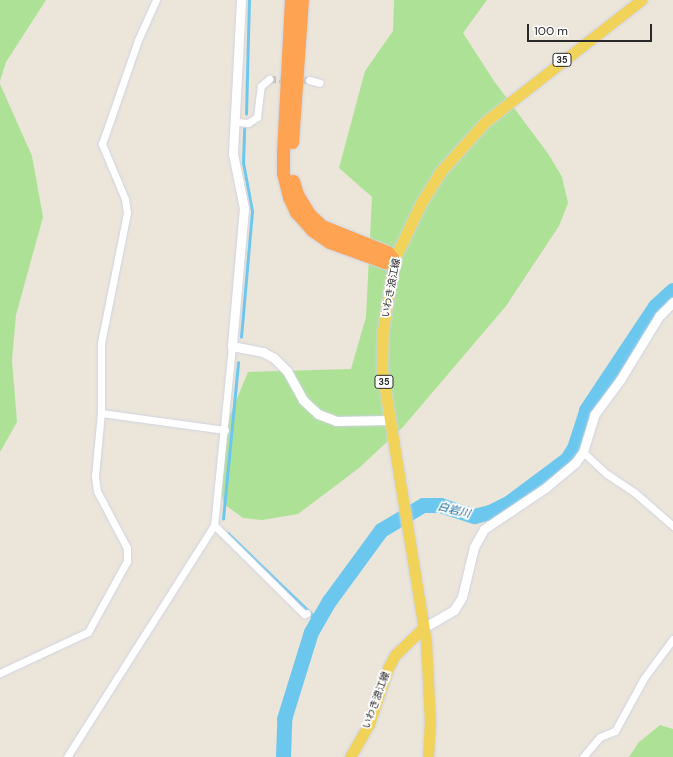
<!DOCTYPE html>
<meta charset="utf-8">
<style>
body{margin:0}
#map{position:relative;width:673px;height:757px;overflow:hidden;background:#ebe5da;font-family:"DM Sans","Noto Sans JP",sans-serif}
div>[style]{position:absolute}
.green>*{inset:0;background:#ade296}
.stream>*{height:2.5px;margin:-1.25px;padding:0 1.25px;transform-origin:1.25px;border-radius:1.25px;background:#6cc7ee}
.river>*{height:15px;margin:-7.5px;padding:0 7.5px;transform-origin:7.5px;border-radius:7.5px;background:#6cc7ee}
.minor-tunnel>*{height:7px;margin-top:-3.5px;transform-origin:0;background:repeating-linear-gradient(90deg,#c4bfb7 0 7px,transparent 0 10.5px)}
.roads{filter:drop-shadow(0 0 1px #cfd2e2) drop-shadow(0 0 1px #cfd2e2)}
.minor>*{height:7px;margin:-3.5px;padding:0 3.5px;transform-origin:3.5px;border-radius:3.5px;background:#fff}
.tertiary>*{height:9px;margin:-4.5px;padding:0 4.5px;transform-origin:4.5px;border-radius:4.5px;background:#fff}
.primary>*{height:11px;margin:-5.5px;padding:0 5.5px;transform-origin:5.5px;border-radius:5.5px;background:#f1d35a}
.motorway>*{height:13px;margin:-6.5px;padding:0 6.5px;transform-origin:6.5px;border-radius:6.5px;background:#fea352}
span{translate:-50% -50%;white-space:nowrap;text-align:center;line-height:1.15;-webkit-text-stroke:3.5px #fff;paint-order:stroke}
.shield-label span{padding:1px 3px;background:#fff;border:1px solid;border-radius:3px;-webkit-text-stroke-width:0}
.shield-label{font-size:9px;color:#292929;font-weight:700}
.street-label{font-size:10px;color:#292929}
.water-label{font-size:11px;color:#0d6399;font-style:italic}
.scale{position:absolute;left:527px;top:24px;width:125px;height:18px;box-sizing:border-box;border:2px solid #292929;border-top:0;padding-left:5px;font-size:12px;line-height:14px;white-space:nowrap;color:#292929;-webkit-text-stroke:3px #fff;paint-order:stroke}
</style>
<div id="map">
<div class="green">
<i style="clip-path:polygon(0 0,46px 0,6px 62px,0 81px)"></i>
<i style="clip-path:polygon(394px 0,487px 0,463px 33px,494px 81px,549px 155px,562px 177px,568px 203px,559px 226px,506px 306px,403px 427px,359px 468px,298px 514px,262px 520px,243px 518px,224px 504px,218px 478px,229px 418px,248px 372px,351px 369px,366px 317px,372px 197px,339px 168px,365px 71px,393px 31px)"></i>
<i style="clip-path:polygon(0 84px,32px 156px,43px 217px,16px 315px,12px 360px,17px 422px,0 452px)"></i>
<i style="clip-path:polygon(660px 725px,673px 729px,673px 757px,629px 757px,639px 742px)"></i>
</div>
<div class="stream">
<i style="left:246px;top:114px;width:114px;rotate:-88.5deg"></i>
<i style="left:241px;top:337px;width:126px;rotate:-85deg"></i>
<i style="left:252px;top:211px;width:49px;rotate:-100.6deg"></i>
<i style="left:243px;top:163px;width:34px;rotate:-88deg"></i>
<i style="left:223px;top:519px;width:157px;rotate:-84.5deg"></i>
<i style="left:228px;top:533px;width:117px;rotate:44deg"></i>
<i style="left:312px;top:614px;width:15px;rotate:86deg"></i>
</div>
<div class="river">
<i style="left:283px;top:757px;width:38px;rotate:-88deg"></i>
<i style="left:284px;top:719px;width:91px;rotate:-72.8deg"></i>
<i style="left:311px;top:632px;width:36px;rotate:-60deg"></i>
<i style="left:329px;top:601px;width:88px;rotate:-53.8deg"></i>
<i style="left:381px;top:530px;width:49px;rotate:-30.8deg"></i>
<i style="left:423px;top:505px;width:17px"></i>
<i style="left:440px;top:505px;width:36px;rotate:18deg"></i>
<i style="left:474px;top:516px;width:16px;rotate:-14deg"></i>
<i style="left:490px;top:512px;width:20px;rotate:-27deg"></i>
<i style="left:508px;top:503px;width:74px;rotate:-36.7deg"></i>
<i style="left:567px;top:459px;width:13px;rotate:-58deg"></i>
<i style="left:574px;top:448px;width:40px;rotate:-72deg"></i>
<i style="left:586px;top:410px;width:125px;rotate:-56.4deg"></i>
<i style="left:655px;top:306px;width:24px;rotate:-42deg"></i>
</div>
<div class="minor-tunnel">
<i style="left:269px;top:79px;width:40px;rotate:1.4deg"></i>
</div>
<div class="roads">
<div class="minor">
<i style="left:309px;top:80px;width:11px;rotate:15deg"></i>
<i style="left:237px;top:122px;width:11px;rotate:5deg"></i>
<i style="left:248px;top:123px;width:11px;rotate:-34deg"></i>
<i style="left:257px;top:117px;width:31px;rotate:-83deg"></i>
<i style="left:261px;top:86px;width:11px;rotate:-41deg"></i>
<i style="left:232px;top:346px;width:180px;rotate:95.7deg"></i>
<i style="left:214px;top:525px;width:127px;rotate:44.7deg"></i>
<i style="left:304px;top:614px;width:3px;rotate:-18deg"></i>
<i style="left:101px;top:413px;width:125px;rotate:7.8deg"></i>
<i style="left:583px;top:452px;width:33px;rotate:43deg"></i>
<i style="left:607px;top:474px;width:32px;rotate:34deg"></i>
<i style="left:634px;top:492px;width:52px;rotate:41.1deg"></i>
<i style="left:0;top:673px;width:97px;rotate:-25deg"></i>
<i style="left:88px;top:632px;width:81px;rotate:-61.2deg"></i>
<i style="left:127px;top:561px;width:13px;rotate:-90deg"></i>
<i style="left:127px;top:548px;width:64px;rotate:-117.8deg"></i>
<i style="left:97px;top:491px;width:15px;rotate:-98deg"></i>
<i style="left:95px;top:476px;width:63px;rotate:-84.6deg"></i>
<i style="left:101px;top:413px;width:70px;rotate:-90deg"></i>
<i style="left:101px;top:343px;width:133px;rotate:-78.7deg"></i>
<i style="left:127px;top:213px;width:14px;rotate:-98deg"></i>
<i style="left:125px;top:199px;width:60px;rotate:-112.7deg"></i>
<i style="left:102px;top:144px;width:110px;rotate:-70.9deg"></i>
<i style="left:138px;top:40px;width:44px;rotate:-65.8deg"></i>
<i style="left:67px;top:757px;width:275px;rotate:-57.6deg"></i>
<i style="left:583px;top:757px;width:26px;rotate:-50deg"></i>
<i style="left:600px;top:737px;width:16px;rotate:-22deg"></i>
<i style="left:615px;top:731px;width:60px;rotate:-61.3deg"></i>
<i style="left:644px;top:678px;width:49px;rotate:-53.4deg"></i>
</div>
<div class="tertiary">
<i style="left:241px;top:0;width:154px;rotate:93deg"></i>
<i style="left:233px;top:154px;width:55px;rotate:78.5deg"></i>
<i style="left:244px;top:208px;width:139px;rotate:95deg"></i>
<i style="left:232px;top:346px;width:32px;rotate:11deg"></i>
<i style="left:263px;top:352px;width:13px;rotate:29deg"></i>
<i style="left:274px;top:358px;width:18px;rotate:45deg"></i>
<i style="left:287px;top:371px;width:33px;rotate:61deg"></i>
<i style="left:303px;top:400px;width:21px;rotate:43deg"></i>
<i style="left:318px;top:414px;width:19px;rotate:21deg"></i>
<i style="left:336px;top:421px;width:52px;rotate:-1.1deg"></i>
<i style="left:423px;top:628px;width:36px;rotate:-30deg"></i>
<i style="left:454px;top:610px;width:15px;rotate:-58deg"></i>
<i style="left:462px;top:597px;width:51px;rotate:-76.5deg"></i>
<i style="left:474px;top:547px;width:21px;rotate:-61deg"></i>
<i style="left:484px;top:529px;width:73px;rotate:-33.9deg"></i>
<i style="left:545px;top:488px;width:39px;rotate:-40deg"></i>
<i style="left:575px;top:463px;width:14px;rotate:-54deg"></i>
<i style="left:583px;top:452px;width:39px;rotate:-73deg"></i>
<i style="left:594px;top:415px;width:44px;rotate:-53.4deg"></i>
<i style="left:620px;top:380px;width:75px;rotate:-58.6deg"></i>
<i style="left:659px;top:316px;width:20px;rotate:-45deg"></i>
</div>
<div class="primary">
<i style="left:350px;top:757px;width:38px;rotate:-60deg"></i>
<i style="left:369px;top:724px;width:59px;rotate:-71.3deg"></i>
<i style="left:388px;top:668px;width:15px;rotate:-62deg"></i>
<i style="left:395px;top:655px;width:39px;rotate:-44deg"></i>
<i style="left:428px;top:757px;width:34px;rotate:-87deg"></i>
<i style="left:430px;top:723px;width:81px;rotate:-92.8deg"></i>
<i style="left:426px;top:642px;width:277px;rotate:-99.2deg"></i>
<i style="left:382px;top:369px;width:39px;rotate:-89deg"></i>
<i style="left:383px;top:330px;width:71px;rotate:-81.1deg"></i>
<i style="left:394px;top:260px;width:63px;rotate:-64.7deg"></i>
<i style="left:421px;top:203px;width:36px;rotate:-58deg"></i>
<i style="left:440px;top:172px;width:67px;rotate:-48deg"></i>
<i style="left:485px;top:122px;width:198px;rotate:-38deg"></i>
</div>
<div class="motorway">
<i style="left:291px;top:0;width:154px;rotate:93deg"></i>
<i style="left:283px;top:154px;width:19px;rotate:90deg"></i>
<i style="left:283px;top:173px;width:25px;rotate:76deg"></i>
<i style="left:289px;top:197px;width:17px;rotate:65deg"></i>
<i style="left:296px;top:212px;width:24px;rotate:48deg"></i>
<i style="left:312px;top:230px;width:21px;rotate:35deg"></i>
<i style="left:329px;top:242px;width:59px;rotate:19.7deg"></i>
<i style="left:385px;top:262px;width:9px;rotate:-13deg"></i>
<i style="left:292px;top:142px;width:142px;rotate:-86deg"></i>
<i style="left:293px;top:181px;width:14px;rotate:73deg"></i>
<i style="left:297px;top:194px;width:23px;rotate:59deg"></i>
<i style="left:309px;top:214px;width:18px;rotate:43deg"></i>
<i style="left:322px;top:226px;width:70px;rotate:21.8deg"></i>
<i style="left:387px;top:252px;width:11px;rotate:49deg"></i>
</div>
</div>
<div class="shield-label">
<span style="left:562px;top:60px">35</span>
<span style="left:384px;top:382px">35</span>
</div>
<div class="street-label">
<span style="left:391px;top:288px;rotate:-79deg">いわき浪江線</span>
<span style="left:376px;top:700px;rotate:-70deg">いわき浪江線</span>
</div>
<div class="water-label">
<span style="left:454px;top:510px;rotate:14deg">白岩川</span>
</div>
<div class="scale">100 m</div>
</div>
